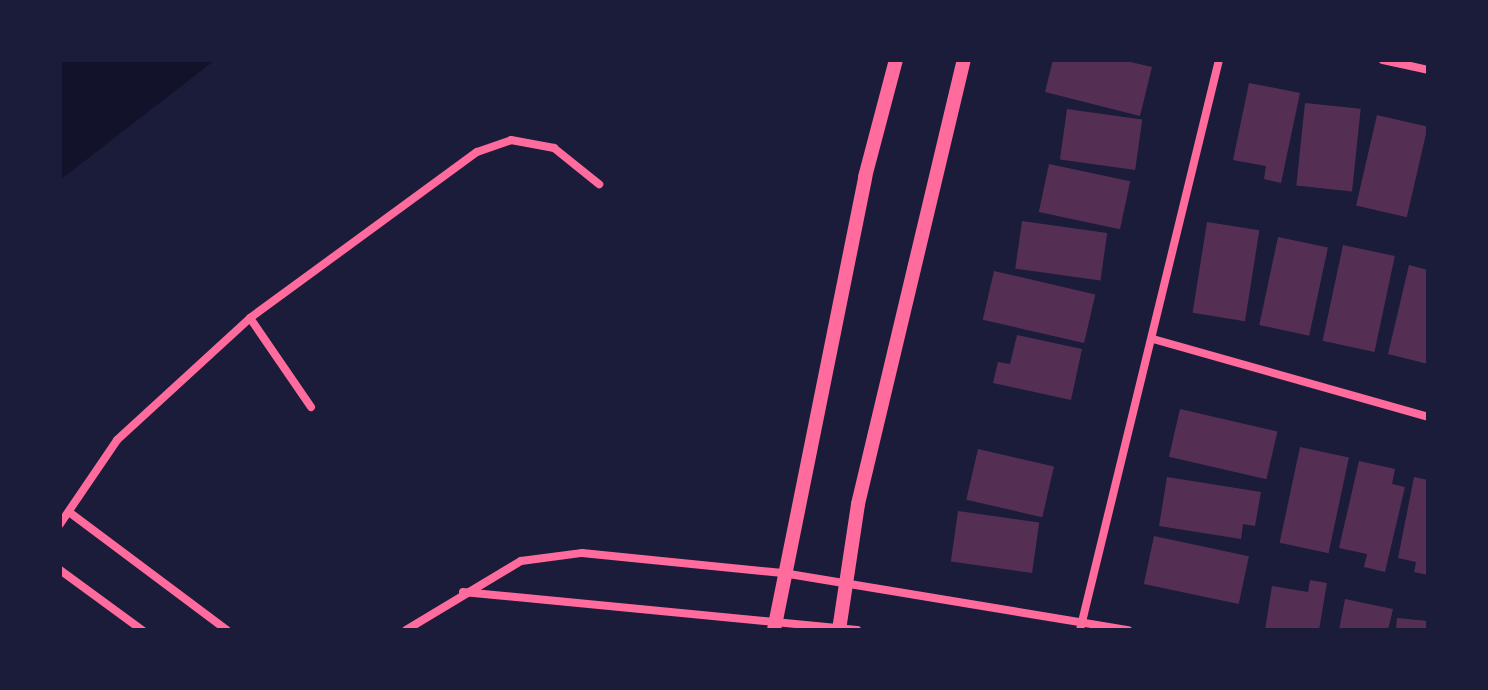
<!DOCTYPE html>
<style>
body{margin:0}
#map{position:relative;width:1488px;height:690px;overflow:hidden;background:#1b1b3a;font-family:"Public Sans",sans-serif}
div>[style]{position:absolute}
.water>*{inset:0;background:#12122b}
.building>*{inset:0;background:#542f53;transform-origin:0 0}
.minor>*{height:8px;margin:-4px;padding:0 4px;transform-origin:4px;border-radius:4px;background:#ff6b9d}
.tertiary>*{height:14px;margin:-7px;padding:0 7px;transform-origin:7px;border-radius:7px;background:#ff6b9d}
span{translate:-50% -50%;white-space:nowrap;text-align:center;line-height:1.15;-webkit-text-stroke:7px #1b1b3a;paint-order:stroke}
.frame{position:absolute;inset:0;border:62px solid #1b1b3a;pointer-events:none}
</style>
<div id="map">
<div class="water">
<i style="clip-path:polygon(60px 60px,215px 60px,60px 180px)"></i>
</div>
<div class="building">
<i style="clip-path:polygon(1053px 60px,1122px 60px,1152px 67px,1140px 116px,1045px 92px)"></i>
<i style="clip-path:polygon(1249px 83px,1300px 93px,1281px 183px,1264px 179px,1266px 166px,1233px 160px)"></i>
<i style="left:1305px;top:103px;width:56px;height:83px;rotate:6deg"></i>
<i style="left:1067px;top:109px;width:76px;height:51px;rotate:8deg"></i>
<i style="left:1377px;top:115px;width:52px;height:93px;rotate:13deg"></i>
<i style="left:1049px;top:164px;width:83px;height:49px;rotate:12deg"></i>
<i style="left:1022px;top:221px;width:86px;height:48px;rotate:8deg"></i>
<i style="left:1207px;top:222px;width:53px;height:92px;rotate:9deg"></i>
<i style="left:1278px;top:237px;width:51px;height:90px;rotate:12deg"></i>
<i style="left:1343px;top:245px;width:53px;height:98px;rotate:12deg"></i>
<i style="clip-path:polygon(1409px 265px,1428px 270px,1428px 364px,1388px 354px)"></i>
<i style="left:994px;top:271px;width:104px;height:50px;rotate:13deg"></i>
<i style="clip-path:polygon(1017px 335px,1082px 349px,1071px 400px,993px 383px,998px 362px,1010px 364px)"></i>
<i style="left:1180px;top:409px;width:100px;height:49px;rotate:13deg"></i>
<i style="left:1300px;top:447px;width:50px;height:98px;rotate:12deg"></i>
<i style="left:978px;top:449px;width:78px;height:52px;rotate:13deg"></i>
<i style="clip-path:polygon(1359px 461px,1395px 469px,1392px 484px,1405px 487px,1385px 572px,1364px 567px,1367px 554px,1339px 548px)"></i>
<i style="clip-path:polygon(1167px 477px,1261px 492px,1255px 526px,1243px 524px,1241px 539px,1159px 526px)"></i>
<i style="clip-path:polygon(1414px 477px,1428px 480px,1428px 575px,1414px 572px,1416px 562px,1398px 558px)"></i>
<i style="left:958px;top:511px;width:82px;height:51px;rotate:8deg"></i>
<i style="left:1154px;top:536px;width:97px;height:49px;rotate:12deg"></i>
<i style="clip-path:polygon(1310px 580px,1327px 583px,1319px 630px,1265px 630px,1272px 586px,1308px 592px)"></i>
<i style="clip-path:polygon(1345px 599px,1393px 609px,1388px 630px,1339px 630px)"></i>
<i style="clip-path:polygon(1397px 618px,1428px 621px,1428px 630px,1396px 630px)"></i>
</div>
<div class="minor">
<i style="left:1383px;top:60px;width:46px;rotate:12.5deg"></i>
<i style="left:250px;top:318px;width:108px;rotate:55.6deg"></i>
<i style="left:1153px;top:339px;width:286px;rotate:15.8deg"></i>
<i style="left:69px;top:512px;width:197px;rotate:36.8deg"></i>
<i style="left:60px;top:524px;width:102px;rotate:-55.8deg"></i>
<i style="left:117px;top:440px;width:180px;rotate:-42.5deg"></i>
<i style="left:250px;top:318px;width:281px;rotate:-36.2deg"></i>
<i style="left:477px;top:152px;width:36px;rotate:-19deg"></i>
<i style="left:511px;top:140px;width:44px;rotate:10.5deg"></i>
<i style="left:554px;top:148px;width:58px;rotate:38.7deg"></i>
<i style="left:60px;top:570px;width:102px;rotate:36.2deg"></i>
<i style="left:463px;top:592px;width:396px;rotate:5.5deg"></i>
<i style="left:406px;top:630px;width:134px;rotate:-31deg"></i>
<i style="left:521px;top:561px;width:62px;rotate:-7.5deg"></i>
<i style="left:582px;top:553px;width:202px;rotate:5.7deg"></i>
<i style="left:783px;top:573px;width:350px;rotate:9.4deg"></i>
<i style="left:1080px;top:630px;width:587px;rotate:-76.3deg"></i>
</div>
<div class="tertiary">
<i style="left:774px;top:630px;width:462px;rotate:-78.6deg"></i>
<i style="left:865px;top:177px;width:121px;rotate:-75.2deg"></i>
<i style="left:839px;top:630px;width:127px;rotate:-81.4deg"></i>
<i style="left:858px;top:504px;width:456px;rotate:-76.6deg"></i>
</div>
<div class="frame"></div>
</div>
